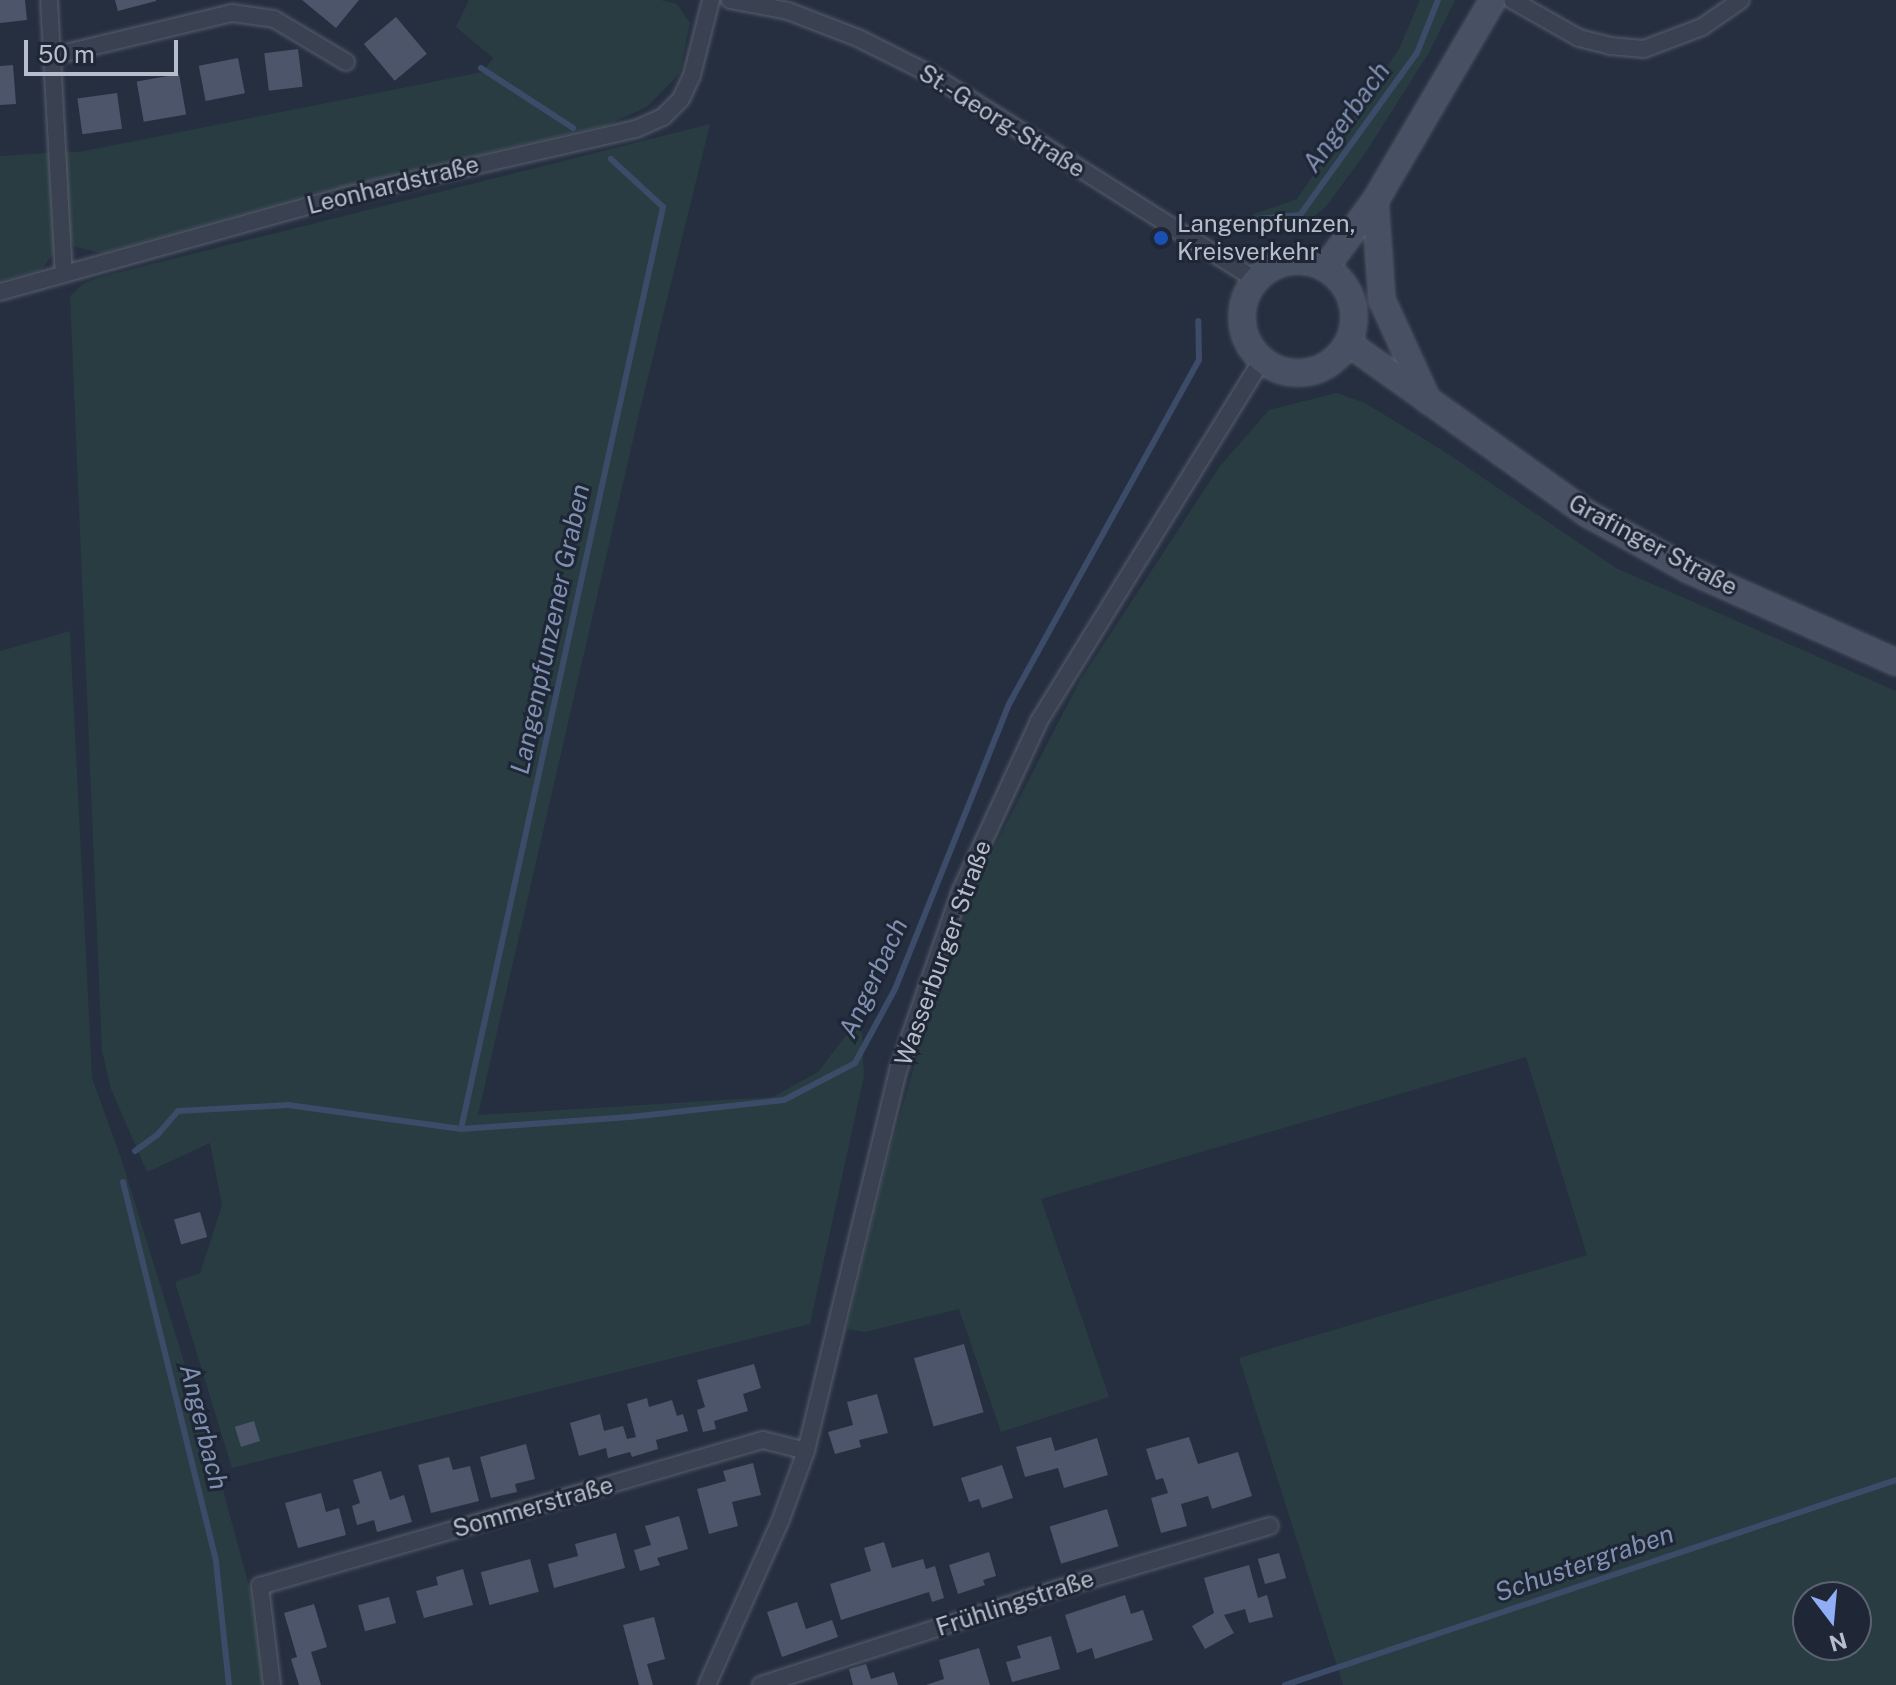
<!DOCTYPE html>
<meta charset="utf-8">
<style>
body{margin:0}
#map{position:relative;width:1896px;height:1685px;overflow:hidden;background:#262f40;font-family:"Public Sans",sans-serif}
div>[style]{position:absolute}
.green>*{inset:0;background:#283c41}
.stream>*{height:6px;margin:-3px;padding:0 3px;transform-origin:3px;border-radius:3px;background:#3c4b68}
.building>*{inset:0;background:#4c5569;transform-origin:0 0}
.roads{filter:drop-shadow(0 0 2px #585f6d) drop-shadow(0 0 2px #585f6d)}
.minor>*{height:16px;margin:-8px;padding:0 8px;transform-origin:8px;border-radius:8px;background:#3a4150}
.secondary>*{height:24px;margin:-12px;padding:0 12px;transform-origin:12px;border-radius:12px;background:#485063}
.secondary>.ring{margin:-12px;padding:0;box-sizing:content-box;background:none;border:24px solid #485063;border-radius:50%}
.dots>*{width:22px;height:22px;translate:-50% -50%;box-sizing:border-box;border:4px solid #1f2635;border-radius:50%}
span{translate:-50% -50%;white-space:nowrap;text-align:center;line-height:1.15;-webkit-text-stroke:6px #1f2635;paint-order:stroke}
.street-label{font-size:24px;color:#b7bdca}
.poi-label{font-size:24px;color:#b7bdca}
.left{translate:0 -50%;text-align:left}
.water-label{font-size:26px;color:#7f90b1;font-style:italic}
.north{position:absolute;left:1792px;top:1581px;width:80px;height:80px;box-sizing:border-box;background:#1f2635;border:2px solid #5c6271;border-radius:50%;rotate:164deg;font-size:22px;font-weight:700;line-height:32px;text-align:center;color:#b7bdca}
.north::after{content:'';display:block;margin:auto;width:28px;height:36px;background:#90aef6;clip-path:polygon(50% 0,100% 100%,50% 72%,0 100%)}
.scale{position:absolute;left:24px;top:40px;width:154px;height:36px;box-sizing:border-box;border:4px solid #b7bdca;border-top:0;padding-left:10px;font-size:24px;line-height:28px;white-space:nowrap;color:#b7bdca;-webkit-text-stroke:6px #1f2635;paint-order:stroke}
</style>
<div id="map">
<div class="green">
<i style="clip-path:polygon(469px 0,661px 0,677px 4px,690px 23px,680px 73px,647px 107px,607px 125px,329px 189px,101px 253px,73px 246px,66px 220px,64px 152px,79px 152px,483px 72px,493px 58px,456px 27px)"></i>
<i style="clip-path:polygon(1420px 0,1455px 0,1428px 54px,1366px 152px,1325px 208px,1297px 229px,1232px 233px,1254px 214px,1297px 199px,1399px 49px)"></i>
<i style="clip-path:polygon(710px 124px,638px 418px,478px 1115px,773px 1097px,818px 1072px,861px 1016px,864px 1076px,810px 1324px,232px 1468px,175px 1282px,200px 1273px,222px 1206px,210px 1143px,147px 1172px,111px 1089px,102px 1051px,70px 296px,84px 283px,104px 276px)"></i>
<i style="clip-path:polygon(49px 153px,54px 253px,42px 269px,0 281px,0 156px)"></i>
<i style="clip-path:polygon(evenodd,1337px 393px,1365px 403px,1442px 450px,1616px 568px,1896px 691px,1896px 1685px,1343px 1685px,1239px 1358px,1587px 1255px,1526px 1057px,1041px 1199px,1109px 1397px,1001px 1432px,959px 1309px,865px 1332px,847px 1329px,888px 1157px,937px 986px,986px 863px,1080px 680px,1220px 466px,1269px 410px,1337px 393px,1808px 1597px,1856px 1597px,1856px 1645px,1808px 1645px,1808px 1597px)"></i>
<i style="clip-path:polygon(70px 631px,92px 1078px,121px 1158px,218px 1472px,250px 1589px,263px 1685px,0 1685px,0 651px)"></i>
</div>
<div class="stream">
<i style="left:481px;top:68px;width:110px;rotate:33.1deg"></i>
<i style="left:1256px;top:219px;width:44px;rotate:-5.2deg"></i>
<i style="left:1300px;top:215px;width:200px;rotate:-54.2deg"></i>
<i style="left:1417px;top:53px;width:57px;rotate:-68.4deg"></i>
<i style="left:461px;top:1129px;width:944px;rotate:-77.64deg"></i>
<i style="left:663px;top:207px;width:71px;rotate:-137.3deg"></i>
<i style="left:135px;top:1151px;width:29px;rotate:-36deg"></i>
<i style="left:158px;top:1134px;width:30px;rotate:-49deg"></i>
<i style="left:178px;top:1111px;width:110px;rotate:-3.1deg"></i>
<i style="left:288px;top:1105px;width:175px;rotate:7.9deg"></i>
<i style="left:461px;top:1129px;width:169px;rotate:-4.1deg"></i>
<i style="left:630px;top:1117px;width:155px;rotate:-6.3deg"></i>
<i style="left:784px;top:1100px;width:80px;rotate:-27.5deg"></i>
<i style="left:855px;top:1063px;width:84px;rotate:-61.6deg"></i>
<i style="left:895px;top:989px;width:307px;rotate:-68.2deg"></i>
<i style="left:1009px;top:704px;width:393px;rotate:-61.1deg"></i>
<i style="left:1199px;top:360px;width:39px;rotate:-91deg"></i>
<i style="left:123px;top:1182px;width:391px;rotate:76.2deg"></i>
<i style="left:216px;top:1562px;width:124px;rotate:84deg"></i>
<i style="left:1285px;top:1685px;width:644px;rotate:-18.55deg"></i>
</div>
<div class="building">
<i style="clip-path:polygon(0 0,25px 0,27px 20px,0 23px)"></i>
<i style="clip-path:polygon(115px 0,156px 0,156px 1px,118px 11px)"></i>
<i style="clip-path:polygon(302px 0,359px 0,336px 28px)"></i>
<i style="left:396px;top:17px;width:48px;height:42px;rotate:50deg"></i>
<i style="left:298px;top:49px;width:38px;height:34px;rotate:83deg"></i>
<i style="left:238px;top:58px;width:36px;height:40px;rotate:79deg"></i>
<i style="clip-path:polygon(13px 65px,16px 104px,0 105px,0 66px)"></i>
<i style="left:179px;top:74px;width:41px;height:43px;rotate:80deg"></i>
<i style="left:117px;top:93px;width:36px;height:40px;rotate:82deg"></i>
<i style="left:200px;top:1212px;width:26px;height:27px;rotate:74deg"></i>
<i style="left:964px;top:1344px;width:71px;height:52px;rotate:74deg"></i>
<i style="clip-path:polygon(754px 1364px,761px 1388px,743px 1394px,748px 1411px,714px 1421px,716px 1429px,703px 1432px,697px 1410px,705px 1407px,697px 1380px)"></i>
<i style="clip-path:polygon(877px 1394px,888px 1433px,859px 1440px,861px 1447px,835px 1454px,828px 1432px,853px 1425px,847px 1402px)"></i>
<i style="clip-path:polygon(647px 1398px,649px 1407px,672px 1400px,677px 1416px,683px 1414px,688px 1431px,656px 1440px,658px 1449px,632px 1457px,630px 1452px,608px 1458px,606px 1448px,579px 1456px,570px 1423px,600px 1414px,604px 1431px,623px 1426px,627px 1439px,636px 1437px,627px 1404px)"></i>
<i style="left:254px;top:1421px;width:21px;height:20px;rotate:73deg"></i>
<i style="clip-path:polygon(1051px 1437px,1055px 1451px,1097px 1438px,1108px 1475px,1064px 1488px,1058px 1468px,1025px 1477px,1016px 1447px)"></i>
<i style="clip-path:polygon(1189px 1437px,1198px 1464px,1238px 1452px,1252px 1496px,1212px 1509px,1208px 1496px,1181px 1504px,1187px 1526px,1161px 1533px,1151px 1498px,1168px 1493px,1163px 1478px,1156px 1480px,1146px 1449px)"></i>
<i style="clip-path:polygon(526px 1444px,535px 1479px,515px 1484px,517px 1492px,491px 1498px,480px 1457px)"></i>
<i style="clip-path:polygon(449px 1457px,453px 1470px,470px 1466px,479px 1501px,431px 1513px,418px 1465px)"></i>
<i style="clip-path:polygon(753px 1463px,761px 1495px,732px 1502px,738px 1526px,709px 1534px,697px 1489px,726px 1481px,723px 1471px)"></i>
<i style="clip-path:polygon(1002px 1465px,1013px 1498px,982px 1508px,979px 1499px,969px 1502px,961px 1478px)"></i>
<i style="clip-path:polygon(381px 1471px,390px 1500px,404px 1495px,412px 1522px,377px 1532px,374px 1520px,357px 1525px,352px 1506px,360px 1503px,353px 1480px)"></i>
<i style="clip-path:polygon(321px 1493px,326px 1512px,339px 1508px,346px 1535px,298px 1548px,285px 1503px)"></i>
<i style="left:1107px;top:1509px;width:39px;height:60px;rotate:73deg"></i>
<i style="clip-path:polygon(679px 1516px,688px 1549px,657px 1558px,660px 1565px,640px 1571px,634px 1550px,651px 1545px,645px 1526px)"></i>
<i style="clip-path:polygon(616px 1533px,625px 1568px,554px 1588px,548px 1564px,578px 1556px,575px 1544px)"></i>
<i style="clip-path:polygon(884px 1542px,892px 1568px,923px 1559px,926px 1569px,935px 1566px,944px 1598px,932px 1602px,929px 1592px,841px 1620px,830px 1584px,871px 1571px,864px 1548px)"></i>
<i style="clip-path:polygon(989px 1552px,996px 1576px,983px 1580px,985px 1585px,958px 1594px,949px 1565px)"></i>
<i style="left:1279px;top:1553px;width:26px;height:22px;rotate:74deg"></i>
<i style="left:530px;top:1559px;width:34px;height:51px;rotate:75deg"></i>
<i style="clip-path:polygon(1249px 1565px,1258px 1598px,1267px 1595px,1273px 1617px,1249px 1623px,1245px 1609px,1224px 1615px,1234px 1633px,1205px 1649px,1192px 1626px,1214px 1613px,1204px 1578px)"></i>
<i style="clip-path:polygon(463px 1569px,473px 1605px,424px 1618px,416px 1591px,438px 1585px,436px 1577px)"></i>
<i style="clip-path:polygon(1125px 1595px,1131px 1614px,1143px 1610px,1153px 1640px,1095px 1659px,1092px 1648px,1077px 1653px,1065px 1615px)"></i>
<i style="left:389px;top:1597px;width:27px;height:32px;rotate:75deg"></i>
<i style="clip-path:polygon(797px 1602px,806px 1629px,832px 1620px,838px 1637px,782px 1657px,767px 1612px)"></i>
<i style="clip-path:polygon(314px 1604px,327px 1647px,311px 1652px,321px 1685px,299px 1685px,291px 1659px,297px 1657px,284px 1613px)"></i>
<i style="clip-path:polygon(654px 1617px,665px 1659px,647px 1664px,653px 1685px,639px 1685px,623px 1625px)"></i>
<i style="clip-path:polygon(1051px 1636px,1060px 1669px,1012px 1682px,1006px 1662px,1021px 1658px,1017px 1646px)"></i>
<i style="clip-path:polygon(979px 1648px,990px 1685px,926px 1685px,944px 1679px,939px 1660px)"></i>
<i style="clip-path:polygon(866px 1664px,871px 1679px,894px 1672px,898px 1685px,853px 1685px,849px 1669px)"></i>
</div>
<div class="roads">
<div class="minor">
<i style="left:49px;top:0;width:274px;rotate:86.9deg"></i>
<i style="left:730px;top:0;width:59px;rotate:10.7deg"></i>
<i style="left:788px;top:11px;width:75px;rotate:21.1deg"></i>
<i style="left:858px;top:38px;width:83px;rotate:26.6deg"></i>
<i style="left:932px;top:75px;width:383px;rotate:32.3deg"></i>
<i style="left:1512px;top:0;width:77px;rotate:29.6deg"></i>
<i style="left:1579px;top:38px;width:32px;rotate:14deg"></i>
<i style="left:1610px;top:46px;width:34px;rotate:5deg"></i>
<i style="left:1644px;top:49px;width:62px;rotate:-20.8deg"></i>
<i style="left:1702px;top:27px;width:47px;rotate:-34.7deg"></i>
<i style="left:53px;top:56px;width:184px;rotate:-13.5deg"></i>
<i style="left:232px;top:13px;width:42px;rotate:8.1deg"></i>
<i style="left:274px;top:19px;width:84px;rotate:30.8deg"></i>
<i style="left:0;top:292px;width:356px;rotate:-15.6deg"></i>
<i style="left:343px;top:196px;width:301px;rotate:-12.9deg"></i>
<i style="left:636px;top:129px;width:30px;rotate:-24deg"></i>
<i style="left:663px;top:117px;width:25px;rotate:-45deg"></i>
<i style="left:681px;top:99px;width:26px;rotate:-65deg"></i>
<i style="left:692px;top:75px;width:77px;rotate:-75.8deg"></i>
<i style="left:272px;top:1685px;width:100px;rotate:-96.9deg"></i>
<i style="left:260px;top:1586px;width:524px;rotate:-16.19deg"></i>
<i style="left:763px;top:1440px;width:44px;rotate:14.3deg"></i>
<i style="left:707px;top:1685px;width:179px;rotate:-65.9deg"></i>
<i style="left:780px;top:1522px;width:76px;rotate:-69.9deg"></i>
<i style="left:806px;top:1451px;width:394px;rotate:-76.4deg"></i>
<i style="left:899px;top:1068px;width:188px;rotate:-70.8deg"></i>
<i style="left:961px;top:890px;width:186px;rotate:-65.2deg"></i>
<i style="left:1039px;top:721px;width:424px;rotate:-58.3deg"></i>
<i style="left:761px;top:1685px;width:312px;rotate:-17.9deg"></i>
<i style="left:1058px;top:1589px;width:221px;rotate:-16.6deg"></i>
</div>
<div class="secondary">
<i style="left:1375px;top:201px;width:99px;rotate:86deg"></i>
<i style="left:1382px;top:300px;width:111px;rotate:65.5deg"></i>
<i class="ring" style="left:1242px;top:261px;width:88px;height:88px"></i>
<i style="left:1325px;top:268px;width:84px;rotate:-53.3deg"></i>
<i style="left:1375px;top:201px;width:233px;rotate:-59.6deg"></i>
<i style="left:1348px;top:343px;width:295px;rotate:35.5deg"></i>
<i style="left:1588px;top:514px;width:115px;rotate:29deg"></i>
<i style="left:1689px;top:570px;width:227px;rotate:24deg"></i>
</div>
</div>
<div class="dots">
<i style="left:1161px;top:238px;background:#1a4fb4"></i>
</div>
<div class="street-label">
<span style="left:1002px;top:121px;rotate:32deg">St.-Georg-Straße</span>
<span style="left:393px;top:185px;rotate:-14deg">Leonhardstraße</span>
<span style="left:1653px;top:545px;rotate:28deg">Grafinger Straße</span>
<span style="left:943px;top:953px;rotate:-70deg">Wasserburger Straße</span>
<span style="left:533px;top:1507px;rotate:-16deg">Sommerstraße</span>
<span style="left:1015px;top:1603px;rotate:-18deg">Frühlingstraße</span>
</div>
<div class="poi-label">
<span class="left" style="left:1177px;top:238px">Langenpfunzen,<br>Kreisverkehr</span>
</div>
<div class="water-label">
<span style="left:1346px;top:117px;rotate:-54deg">Angerbach</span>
<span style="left:550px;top:629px;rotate:-78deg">Langenpfunzener Graben</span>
<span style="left:873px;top:978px;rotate:-65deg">Angerbach</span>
<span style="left:204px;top:1427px;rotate:76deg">Angerbach</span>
<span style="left:1584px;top:1563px;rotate:-19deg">Schustergraben</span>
</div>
<div class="north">N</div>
<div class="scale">50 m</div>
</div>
